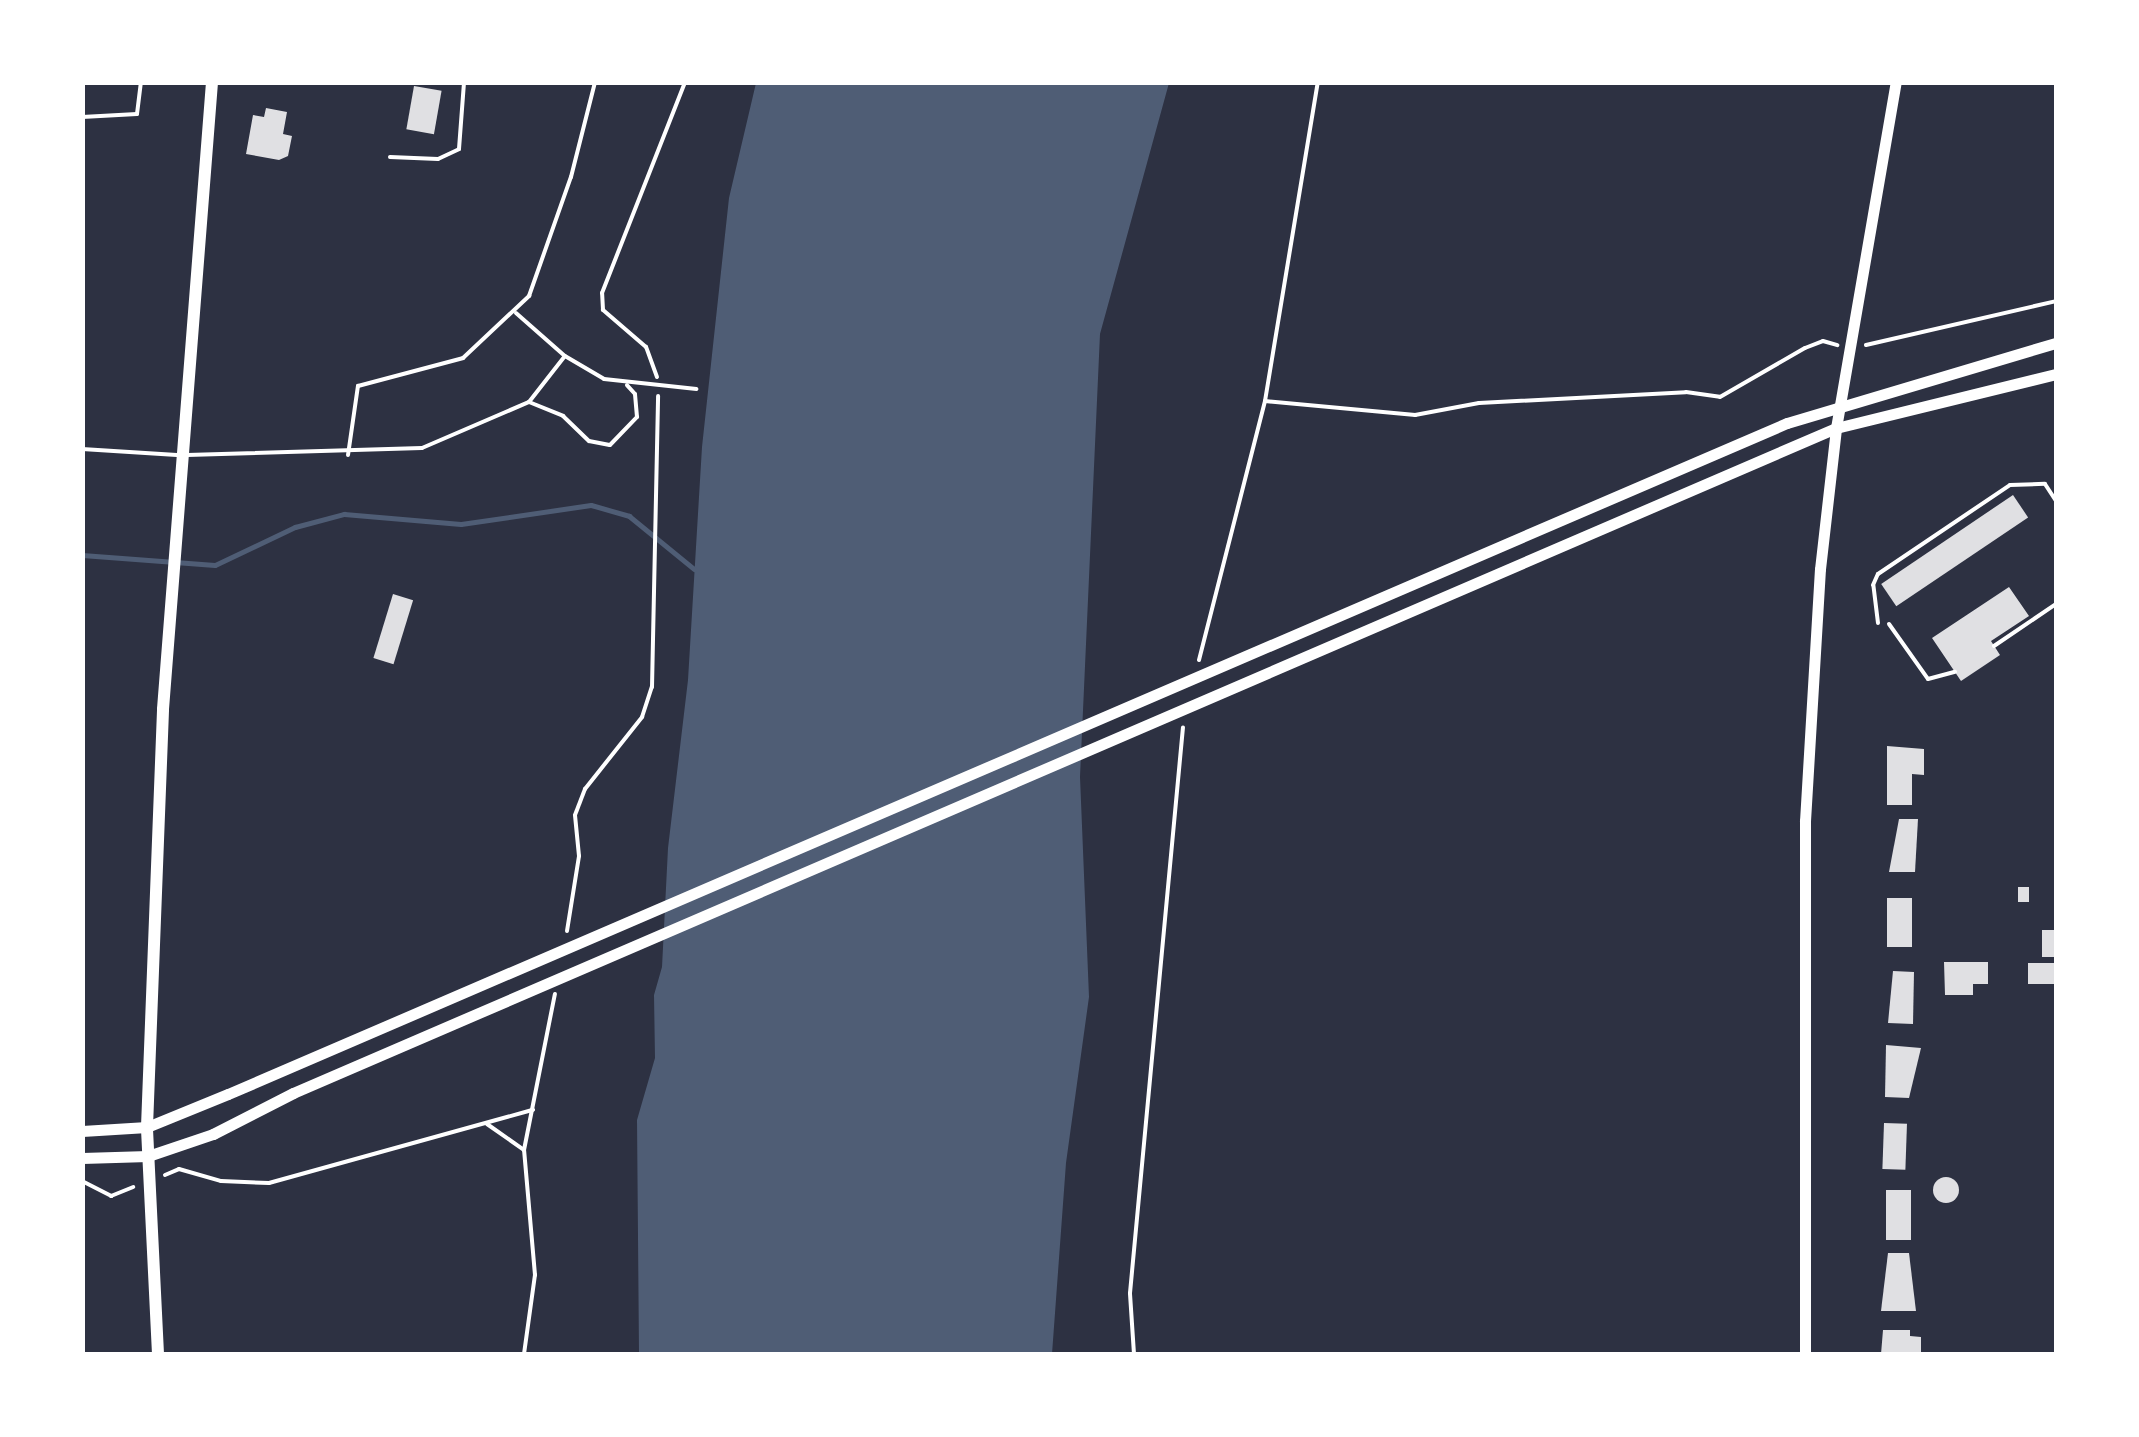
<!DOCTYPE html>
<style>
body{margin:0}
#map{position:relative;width:2139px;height:1437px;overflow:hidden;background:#2d3142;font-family:"Sofia Sans Condensed",sans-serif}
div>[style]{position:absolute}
.water>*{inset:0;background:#4f5d75}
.stream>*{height:5px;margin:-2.5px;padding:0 2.5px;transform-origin:2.5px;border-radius:2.5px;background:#4f5d75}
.building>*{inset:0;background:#e0e0e3;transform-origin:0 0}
.round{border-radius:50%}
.path>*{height:4px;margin:-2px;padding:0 2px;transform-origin:2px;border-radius:2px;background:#fff}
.service>*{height:4px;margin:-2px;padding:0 2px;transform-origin:2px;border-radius:2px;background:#fff}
.secondary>*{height:11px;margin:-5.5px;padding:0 5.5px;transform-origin:5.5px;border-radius:5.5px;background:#fff}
.primary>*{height:12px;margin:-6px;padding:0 6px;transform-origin:6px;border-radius:6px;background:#fff}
span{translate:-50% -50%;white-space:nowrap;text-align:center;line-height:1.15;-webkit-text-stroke:10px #fff;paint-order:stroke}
.frame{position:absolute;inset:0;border:85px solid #fff;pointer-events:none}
</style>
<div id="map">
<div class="water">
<i style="clip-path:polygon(756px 83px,1169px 83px,1100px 334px,1080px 777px,1089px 997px,1066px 1163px,1052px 1354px,639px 1354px,637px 1120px,655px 1058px,654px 995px,662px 967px,668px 848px,688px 680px,702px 447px,729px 198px)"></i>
</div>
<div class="stream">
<i style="left:82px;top:555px;width:133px;rotate:4.3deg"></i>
<i style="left:215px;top:565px;width:89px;rotate:-25.4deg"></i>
<i style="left:295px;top:527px;width:51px;rotate:-14.9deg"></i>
<i style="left:344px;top:514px;width:117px;rotate:4.9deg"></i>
<i style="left:461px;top:524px;width:131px;rotate:-8.3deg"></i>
<i style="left:591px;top:505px;width:40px;rotate:16deg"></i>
<i style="left:629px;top:516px;width:84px;rotate:39.2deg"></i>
</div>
<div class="building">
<i style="left:414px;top:86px;width:28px;height:44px;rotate:10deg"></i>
<i style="clip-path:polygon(266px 108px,287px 112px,283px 134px,292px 136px,288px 156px,279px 160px,246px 154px,253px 115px,264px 117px)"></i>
<i style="left:2013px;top:495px;width:27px;height:159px;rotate:56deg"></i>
<i style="clip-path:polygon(2009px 587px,2029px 616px,1991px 641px,2000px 655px,1961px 681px,1932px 638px)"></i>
<i style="left:393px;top:594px;width:21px;height:67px;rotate:17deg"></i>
<i style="clip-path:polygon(1887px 746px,1924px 749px,1924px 775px,1912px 774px,1912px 805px,1887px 805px)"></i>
<i style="clip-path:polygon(1899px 819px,1918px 819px,1915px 872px,1889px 872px)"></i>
<i style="left:2018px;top:887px;width:11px;height:15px"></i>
<i style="left:1887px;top:898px;width:25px;height:49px"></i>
<i style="left:2042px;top:930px;width:14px;height:27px"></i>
<i style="clip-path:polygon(1944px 962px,1988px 962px,1988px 984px,1973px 984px,1973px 995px,1945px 995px)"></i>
<i style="left:2028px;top:963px;width:28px;height:21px"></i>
<i style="clip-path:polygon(1893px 971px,1914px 972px,1913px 1024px,1888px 1023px)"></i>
<i style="clip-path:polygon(1886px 1045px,1921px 1048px,1909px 1098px,1885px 1097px)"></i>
<i style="left:1884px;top:1123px;width:23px;height:46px;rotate:2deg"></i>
<i class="round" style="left:1933px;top:1177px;width:26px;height:26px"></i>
<i style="left:1886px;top:1190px;width:25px;height:50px"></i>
<i style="clip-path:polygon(1888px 1253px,1909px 1253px,1916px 1311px,1881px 1311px)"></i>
<i style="clip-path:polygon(1883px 1330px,1910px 1330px,1910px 1336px,1921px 1337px,1921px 1354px,1881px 1354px)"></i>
</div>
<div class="path">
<i style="left:1866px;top:345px;width:195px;rotate:-13deg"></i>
<i style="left:657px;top:377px;width:32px;rotate:-110deg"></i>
<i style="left:646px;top:347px;width:57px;rotate:-139.3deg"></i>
<i style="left:603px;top:310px;width:17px;rotate:-93deg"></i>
<i style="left:602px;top:293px;width:227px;rotate:-68.5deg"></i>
<i style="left:1265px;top:401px;width:151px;rotate:5.3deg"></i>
<i style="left:1415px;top:415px;width:65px;rotate:-10.6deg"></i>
<i style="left:1479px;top:403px;width:207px;rotate:-3deg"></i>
<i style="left:1686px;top:392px;width:34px;rotate:8deg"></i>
<i style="left:1720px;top:397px;width:98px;rotate:-30deg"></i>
<i style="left:1805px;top:348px;width:19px;rotate:-21deg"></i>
<i style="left:1823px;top:341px;width:15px;rotate:16deg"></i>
<i style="left:1199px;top:660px;width:267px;rotate:-75.7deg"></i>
<i style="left:1265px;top:401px;width:323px;rotate:-80.6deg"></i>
<i style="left:567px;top:931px;width:76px;rotate:-80.9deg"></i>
<i style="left:579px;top:856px;width:41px;rotate:-95.6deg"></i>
<i style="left:575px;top:815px;width:28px;rotate:-69deg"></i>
<i style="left:585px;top:789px;width:92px;rotate:-51.6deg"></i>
<i style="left:642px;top:717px;width:32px;rotate:-72deg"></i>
<i style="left:652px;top:687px;width:291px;rotate:-88.8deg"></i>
<i style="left:487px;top:1124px;width:45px;rotate:35.1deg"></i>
<i style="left:165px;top:1175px;width:15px;rotate:-23deg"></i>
<i style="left:179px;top:1169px;width:44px;rotate:15.9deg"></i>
<i style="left:221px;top:1181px;width:48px;rotate:2.4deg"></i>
<i style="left:269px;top:1183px;width:274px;rotate:-15.5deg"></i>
<i style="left:82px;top:1181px;width:33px;rotate:27deg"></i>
<i style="left:111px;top:1196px;width:24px;rotate:-22deg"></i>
<i style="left:524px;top:1354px;width:80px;rotate:-82.1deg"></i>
<i style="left:535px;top:1275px;width:125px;rotate:-95deg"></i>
<i style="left:524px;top:1150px;width:159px;rotate:-78.8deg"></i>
<i style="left:1134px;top:1354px;width:61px;rotate:-93.8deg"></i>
<i style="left:1130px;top:1293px;width:568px;rotate:-84.65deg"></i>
</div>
<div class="service">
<i style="left:82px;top:117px;width:55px;rotate:-3.1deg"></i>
<i style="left:137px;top:114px;width:32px;rotate:-83deg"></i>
<i style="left:390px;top:157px;width:48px;rotate:2.4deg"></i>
<i style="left:438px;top:159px;width:23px;rotate:-25deg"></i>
<i style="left:459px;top:149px;width:67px;rotate:-85.7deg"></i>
<i style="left:516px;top:313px;width:65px;rotate:41.3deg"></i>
<i style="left:565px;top:356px;width:45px;rotate:30.5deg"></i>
<i style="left:604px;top:379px;width:93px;rotate:6.2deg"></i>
<i style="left:529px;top:402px;width:37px;rotate:22deg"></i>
<i style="left:563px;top:416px;width:36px;rotate:44deg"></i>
<i style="left:589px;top:441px;width:21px;rotate:11deg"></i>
<i style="left:610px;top:445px;width:39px;rotate:-46deg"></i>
<i style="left:637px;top:417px;width:23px;rotate:-95deg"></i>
<i style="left:635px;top:394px;width:12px;rotate:-132deg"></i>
<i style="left:82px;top:449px;width:95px;rotate:3.6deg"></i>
<i style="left:187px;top:455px;width:235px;rotate:-1.7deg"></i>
<i style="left:422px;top:448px;width:116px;rotate:-23.3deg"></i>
<i style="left:529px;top:402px;width:58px;rotate:-52deg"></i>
<i style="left:348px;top:455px;width:70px;rotate:-81.8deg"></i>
<i style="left:358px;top:386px;width:109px;rotate:-14.9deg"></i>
<i style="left:463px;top:358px;width:91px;rotate:-43.2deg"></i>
<i style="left:529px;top:296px;width:126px;rotate:-70.6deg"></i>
<i style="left:571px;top:177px;width:98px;rotate:-75.8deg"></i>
<i style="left:1878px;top:623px;width:38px;rotate:-97deg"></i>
<i style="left:1873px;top:585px;width:12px;rotate:-66deg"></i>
<i style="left:1878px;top:574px;width:159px;rotate:-34deg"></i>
<i style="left:2010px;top:485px;width:35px;rotate:-2deg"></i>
<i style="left:2045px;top:484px;width:20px;rotate:57deg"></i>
<i style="left:1889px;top:624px;width:67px;rotate:54.7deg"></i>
<i style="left:1928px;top:679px;width:28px;rotate:-15deg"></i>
<i style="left:1994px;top:646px;width:75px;rotate:-34.1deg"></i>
</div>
<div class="secondary">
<i style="left:82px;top:1131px;width:65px;rotate:-3.5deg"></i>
<i style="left:147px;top:1127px;width:87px;rotate:-22.2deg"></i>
<i style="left:228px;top:1094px;width:1697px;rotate:-23.29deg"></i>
<i style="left:1787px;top:423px;width:281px;rotate:-16.6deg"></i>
<i style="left:82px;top:1158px;width:66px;rotate:-1.7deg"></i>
<i style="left:148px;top:1156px;width:69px;rotate:-18.7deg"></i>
<i style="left:213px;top:1134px;width:90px;rotate:-27.1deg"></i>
<i style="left:293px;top:1093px;width:1680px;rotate:-23.32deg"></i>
<i style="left:1836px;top:428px;width:227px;rotate:-13.8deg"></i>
<i style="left:1805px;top:1354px;width:533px;rotate:-90deg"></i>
<i style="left:1805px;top:821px;width:252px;rotate:-86.6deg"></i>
<i style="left:1820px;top:569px;width:142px;rotate:-83.5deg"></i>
<i style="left:1836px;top:428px;width:351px;rotate:-80.2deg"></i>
</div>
<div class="primary">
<i style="left:158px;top:1354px;width:227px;rotate:-92.8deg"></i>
<i style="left:147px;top:1127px;width:418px;rotate:-87.8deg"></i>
<i style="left:163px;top:709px;width:629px;rotate:-85.53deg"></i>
</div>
<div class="frame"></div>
</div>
